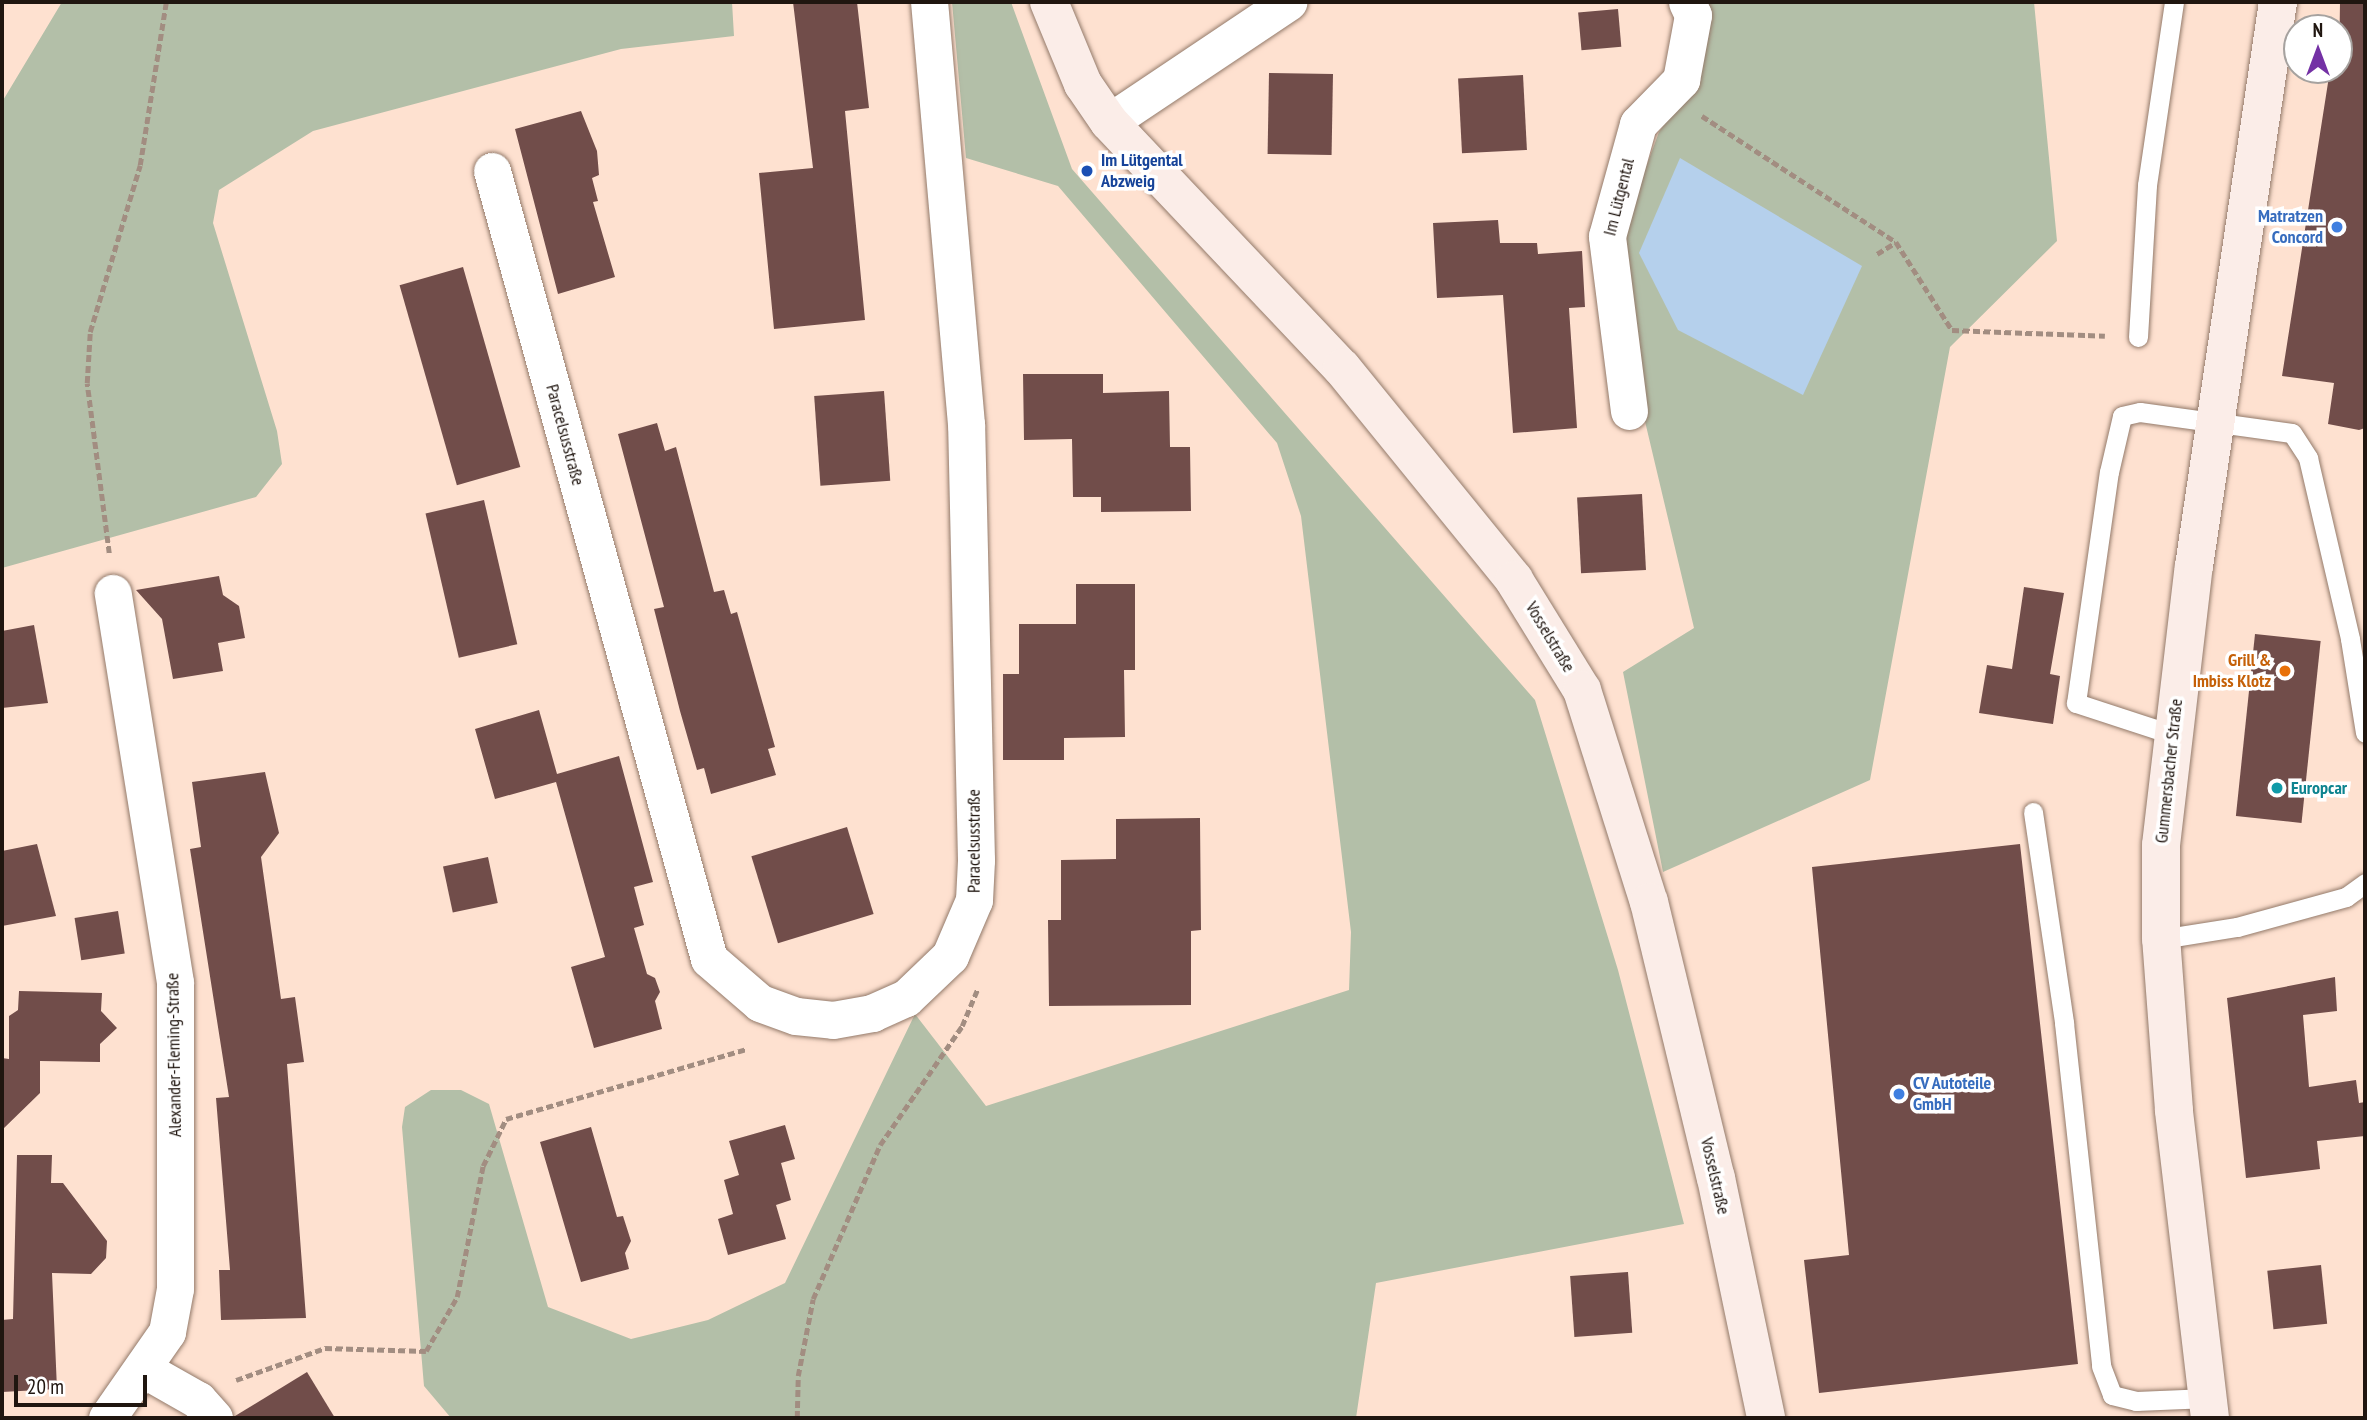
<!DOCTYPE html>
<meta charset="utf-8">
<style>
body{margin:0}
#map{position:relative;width:2367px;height:1420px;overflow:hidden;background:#fee1d0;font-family:"PT Sans Narrow",sans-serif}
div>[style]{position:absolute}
.green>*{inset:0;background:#b3bfa8}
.water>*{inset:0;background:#b5d0ec}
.building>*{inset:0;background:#714d4a;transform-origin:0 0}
.path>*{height:4.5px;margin-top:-2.25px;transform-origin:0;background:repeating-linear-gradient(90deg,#a28d81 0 7px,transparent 0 10.5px)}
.roads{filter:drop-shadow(0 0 2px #937a6a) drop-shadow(0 0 2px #937a6a)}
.lane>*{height:19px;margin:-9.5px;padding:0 9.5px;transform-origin:9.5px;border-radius:9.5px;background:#fff}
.street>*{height:37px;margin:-18.5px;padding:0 18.5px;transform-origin:18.5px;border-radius:18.5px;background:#fff}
.secondary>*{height:38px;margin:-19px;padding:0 19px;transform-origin:19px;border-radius:19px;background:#fbede8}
.dots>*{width:19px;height:19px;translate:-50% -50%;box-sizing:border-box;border:4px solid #fff;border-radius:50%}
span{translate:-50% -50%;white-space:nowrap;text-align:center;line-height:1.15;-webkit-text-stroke:7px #fff;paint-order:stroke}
.transit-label{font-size:18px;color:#164399;font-weight:700}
.left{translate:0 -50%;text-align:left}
.street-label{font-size:18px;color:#201610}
.shop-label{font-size:18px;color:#366cbe;font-weight:700}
.right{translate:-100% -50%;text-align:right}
.food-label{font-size:18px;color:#c56008;font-weight:700}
.culture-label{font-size:18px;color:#0d838f;font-weight:700}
.frame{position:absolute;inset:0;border:4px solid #201610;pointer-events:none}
.north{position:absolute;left:2283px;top:14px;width:70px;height:70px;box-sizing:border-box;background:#fff;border:2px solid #a6a29f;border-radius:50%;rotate:0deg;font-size:19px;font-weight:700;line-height:28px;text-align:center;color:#201610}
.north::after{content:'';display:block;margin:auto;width:24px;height:32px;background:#7431a5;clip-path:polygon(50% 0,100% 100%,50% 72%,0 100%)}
.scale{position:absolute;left:14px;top:1375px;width:133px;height:32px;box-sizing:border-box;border:4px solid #201610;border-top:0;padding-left:9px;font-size:21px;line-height:24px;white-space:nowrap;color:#201610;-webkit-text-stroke:5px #fff;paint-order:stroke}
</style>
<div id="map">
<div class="green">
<i style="clip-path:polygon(62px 2px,732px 2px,734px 36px,621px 49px,313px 131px,219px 190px,213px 223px,277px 431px,282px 464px,256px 497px,2px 568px,2px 102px)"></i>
<i style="clip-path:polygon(952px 2px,1011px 2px,1072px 169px,1535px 700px,1618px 970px,1684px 1224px,1376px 1283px,1356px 1418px,451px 1418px,424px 1386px,402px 1127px,405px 1107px,431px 1090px,461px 1090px,489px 1104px,548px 1307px,631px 1339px,708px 1320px,785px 1283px,915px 1014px,986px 1106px,1349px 990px,1351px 932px,1301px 516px,1277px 443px,1058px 186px,966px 158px)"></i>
<i style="clip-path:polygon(1701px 2px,2034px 2px,2057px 241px,1950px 347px,1870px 780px,1663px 872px,1623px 672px,1694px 628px,1643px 413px,1618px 243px,1659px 132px,1695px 80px)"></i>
</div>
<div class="water">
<i style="clip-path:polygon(1680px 158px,1862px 266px,1803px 395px,1678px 330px,1639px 253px)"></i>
</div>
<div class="building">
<i style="clip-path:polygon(793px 2px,857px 2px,869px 108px,845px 111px,865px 320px,774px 329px,759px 173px,813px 168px)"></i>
<i style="clip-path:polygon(2340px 2px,2365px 2px,2365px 428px,2359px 430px,2328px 424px,2334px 383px,2282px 376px,2330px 70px,2339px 70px)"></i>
<i style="left:1618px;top:9px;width:38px;height:40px;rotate:85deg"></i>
<i style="left:1269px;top:73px;width:64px;height:81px;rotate:1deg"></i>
<i style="left:1523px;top:75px;width:75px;height:65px;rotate:87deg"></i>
<i style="clip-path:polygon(581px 111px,597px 151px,599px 175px,592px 178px,598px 201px,593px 202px,615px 277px,558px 294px,515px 129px)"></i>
<i style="clip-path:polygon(1498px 220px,1500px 243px,1537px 243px,1538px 254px,1582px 251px,1585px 307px,1569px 308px,1577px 428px,1513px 433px,1503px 295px,1437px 298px,1433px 223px)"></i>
<i style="left:463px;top:267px;width:208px;height:66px;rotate:74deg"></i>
<i style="clip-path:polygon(1023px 374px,1103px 374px,1103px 393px,1169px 391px,1170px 447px,1190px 447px,1191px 511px,1101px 512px,1101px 497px,1073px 497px,1072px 439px,1024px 440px)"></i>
<i style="left:884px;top:391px;width:90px;height:70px;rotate:86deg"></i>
<i style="clip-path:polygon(657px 423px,665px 451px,676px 447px,714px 592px,724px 590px,731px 614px,737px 612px,775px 747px,768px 749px,776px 775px,711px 794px,704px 768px,697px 770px,680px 711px,654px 609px,664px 607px,618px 434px)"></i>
<i style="left:1642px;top:494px;width:76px;height:65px;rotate:87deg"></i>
<i style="left:484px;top:500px;width:148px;height:60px;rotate:77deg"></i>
<i style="clip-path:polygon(219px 576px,223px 595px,239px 606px,245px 638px,218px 643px,223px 671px,173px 679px,162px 619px,136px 590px)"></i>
<i style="clip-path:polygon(1076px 584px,1135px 584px,1135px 670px,1124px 670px,1125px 737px,1064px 738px,1064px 760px,1003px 760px,1003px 674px,1019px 674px,1019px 624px,1076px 624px)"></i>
<i style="clip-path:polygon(2024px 587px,2064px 593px,2050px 674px,2060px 676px,2053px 724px,1979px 713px,1987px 665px,2012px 669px)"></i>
<i style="clip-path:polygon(34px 625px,48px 703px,2px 708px,2px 631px)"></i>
<i style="left:2255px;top:634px;width:66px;height:183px;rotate:6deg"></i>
<i style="clip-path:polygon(539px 710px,557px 774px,619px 756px,653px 882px,634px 887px,644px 925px,634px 928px,647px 974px,655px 978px,660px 992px,655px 1001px,662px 1029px,594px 1048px,571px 967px,605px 957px,556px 782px,495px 799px,475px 729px)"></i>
<i style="clip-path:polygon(265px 772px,279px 833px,261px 857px,281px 999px,295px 997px,304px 1062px,287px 1064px,306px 1318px,221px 1320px,219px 1270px,230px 1270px,216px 1098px,229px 1097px,190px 849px,201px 847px,192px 782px)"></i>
<i style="clip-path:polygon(1200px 818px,1201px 930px,1191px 931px,1191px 1005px,1049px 1006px,1048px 920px,1061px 920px,1061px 860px,1116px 859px,1116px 819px)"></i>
<i style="left:847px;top:827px;width:91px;height:100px;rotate:73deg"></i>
<i style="clip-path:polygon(37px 844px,56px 916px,2px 926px,2px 851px)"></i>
<i style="clip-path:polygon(2020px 844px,2078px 1364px,1819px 1393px,1804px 1260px,1849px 1255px,1812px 867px)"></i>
<i style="left:488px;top:857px;width:47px;height:46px;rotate:78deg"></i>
<i style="left:118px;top:911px;width:43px;height:44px;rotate:81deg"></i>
<i style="clip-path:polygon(2335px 977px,2337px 1011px,2303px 1015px,2309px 1087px,2356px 1080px,2359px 1103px,2365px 1102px,2365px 1136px,2317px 1141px,2320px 1169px,2246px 1178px,2227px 998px)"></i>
<i style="clip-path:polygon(19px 991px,102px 993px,101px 1011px,117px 1028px,100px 1044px,100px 1062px,40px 1061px,40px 1093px,2px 1130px,2px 1058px,9px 1059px,9px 1016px,18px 1010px)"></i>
<i style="clip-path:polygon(785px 1125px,795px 1159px,781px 1163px,791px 1200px,776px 1205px,786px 1239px,728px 1255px,718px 1219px,733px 1214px,724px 1180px,739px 1175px,729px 1141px)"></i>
<i style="clip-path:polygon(591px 1127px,617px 1217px,623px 1216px,631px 1241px,625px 1253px,629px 1269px,581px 1282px,540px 1142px)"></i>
<i style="clip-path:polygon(17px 1155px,52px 1155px,51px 1183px,63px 1183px,107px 1241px,106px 1258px,91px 1274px,52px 1273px,57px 1389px,2px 1392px,2px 1320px,13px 1319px)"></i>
<i style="left:2321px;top:1265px;width:59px;height:54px;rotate:84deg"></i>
<i style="left:1628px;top:1272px;width:61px;height:58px;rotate:86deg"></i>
<i style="clip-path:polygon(307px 1372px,335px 1418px,234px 1418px,235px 1416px)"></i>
</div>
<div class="path">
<i style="left:1702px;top:116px;width:231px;rotate:33deg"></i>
<i style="left:1896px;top:242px;width:104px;rotate:57.5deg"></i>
<i style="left:1952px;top:330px;width:153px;rotate:2.2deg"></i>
<i style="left:1877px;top:254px;width:22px;rotate:-32deg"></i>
<i style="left:109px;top:553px;width:171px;rotate:-97.4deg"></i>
<i style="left:87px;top:383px;width:51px;rotate:-86.6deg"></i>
<i style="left:90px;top:332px;width:174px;rotate:-73.3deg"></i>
<i style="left:140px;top:165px;width:165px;rotate:-80.9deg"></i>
<i style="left:236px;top:1380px;width:95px;rotate:-19.8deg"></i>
<i style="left:325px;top:1348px;width:101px;rotate:1.7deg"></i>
<i style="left:426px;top:1351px;width:62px;rotate:-60.1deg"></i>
<i style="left:457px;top:1297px;width:134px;rotate:-78.8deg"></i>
<i style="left:483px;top:1166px;width:52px;rotate:-63.9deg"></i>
<i style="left:506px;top:1119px;width:251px;rotate:-16.2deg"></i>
<i style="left:797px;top:1418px;width:42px;rotate:-88.6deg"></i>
<i style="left:798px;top:1376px;width:78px;rotate:-79deg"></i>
<i style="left:813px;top:1299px;width:168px;rotate:-66.5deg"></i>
<i style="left:880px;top:1145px;width:145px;rotate:-55.4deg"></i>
<i style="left:962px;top:1026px;width:41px;rotate:-67.2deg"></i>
</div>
<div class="roads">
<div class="lane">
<i style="left:2138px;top:337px;width:152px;rotate:-86.6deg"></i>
<i style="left:2147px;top:185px;width:185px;rotate:-81.6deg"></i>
<i style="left:2171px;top:734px;width:100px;rotate:-161.9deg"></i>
<i style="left:2076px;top:703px;width:233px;rotate:-81.9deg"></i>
<i style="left:2109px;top:472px;width:57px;rotate:-76.9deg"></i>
<i style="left:2122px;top:416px;width:18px;rotate:-13deg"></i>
<i style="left:2140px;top:412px;width:153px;rotate:7.9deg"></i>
<i style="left:2292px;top:433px;width:30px;rotate:57deg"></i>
<i style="left:2308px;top:458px;width:186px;rotate:76.9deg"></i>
<i style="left:2350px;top:639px;width:95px;rotate:80.9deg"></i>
<i style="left:2033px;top:812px;width:213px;rotate:81.6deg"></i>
<i style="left:2064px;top:1023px;width:345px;rotate:83.8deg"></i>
<i style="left:2101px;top:1366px;width:31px;rotate:69deg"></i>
<i style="left:2112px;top:1395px;width:25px;rotate:14deg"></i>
<i style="left:2136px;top:1401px;width:72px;rotate:-2.4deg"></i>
<i style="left:2161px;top:939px;width:77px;rotate:-9deg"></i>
<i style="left:2237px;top:927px;width:113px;rotate:-15.4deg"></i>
<i style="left:2346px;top:897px;width:24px;rotate:-36deg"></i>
</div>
<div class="street">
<i style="left:1109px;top:122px;width:216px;rotate:-33.8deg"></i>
<i style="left:492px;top:171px;width:817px;rotate:74.6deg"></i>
<i style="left:709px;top:959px;width:67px;rotate:40.8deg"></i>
<i style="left:760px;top:1003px;width:38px;rotate:20deg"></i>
<i style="left:796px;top:1016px;width:37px;rotate:6deg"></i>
<i style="left:833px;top:1020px;width:40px;rotate:-10deg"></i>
<i style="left:872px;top:1013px;width:37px;rotate:-24deg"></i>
<i style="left:906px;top:998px;width:61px;rotate:-43.7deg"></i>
<i style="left:950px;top:956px;width:61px;rotate:-66.8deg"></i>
<i style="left:974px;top:900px;width:40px;rotate:-87.1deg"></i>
<i style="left:976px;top:860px;width:436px;rotate:-91.3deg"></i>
<i style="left:966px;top:424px;width:424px;rotate:-95deg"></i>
<i style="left:1629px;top:411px;width:176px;rotate:-97.2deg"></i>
<i style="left:1607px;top:236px;width:116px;rotate:-74.5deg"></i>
<i style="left:1638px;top:124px;width:62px;rotate:-45.7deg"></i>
<i style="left:1681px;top:80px;width:66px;rotate:-79.5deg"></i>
<i style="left:1693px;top:15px;width:14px;rotate:-115deg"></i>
<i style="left:145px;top:1370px;width:61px;rotate:29.5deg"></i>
<i style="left:198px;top:1400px;width:24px;rotate:48deg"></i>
<i style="left:107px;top:1418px;width:105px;rotate:-55.1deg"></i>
<i style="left:167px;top:1332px;width:44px;rotate:-79.5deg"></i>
<i style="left:175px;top:1289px;width:307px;rotate:-90deg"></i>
<i style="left:175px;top:982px;width:394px;rotate:-99.1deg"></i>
</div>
<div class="secondary">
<i style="left:1049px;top:2px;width:89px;rotate:67.5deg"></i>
<i style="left:1083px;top:84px;width:46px;rotate:55.6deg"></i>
<i style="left:1109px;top:122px;width:339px;rotate:46.6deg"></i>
<i style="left:1342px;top:368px;width:273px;rotate:50.9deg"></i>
<i style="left:1514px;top:580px;width:129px;rotate:58.3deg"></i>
<i style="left:1582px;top:690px;width:222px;rotate:72.5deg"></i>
<i style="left:1649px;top:902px;width:284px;rotate:76.4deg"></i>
<i style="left:1716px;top:1178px;width:245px;rotate:78.2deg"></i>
<i style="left:2210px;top:1418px;width:310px;rotate:-96.7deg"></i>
<i style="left:2174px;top:1110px;width:171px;rotate:-94.3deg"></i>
<i style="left:2161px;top:939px;width:94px;rotate:-90deg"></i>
<i style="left:2161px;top:845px;width:281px;rotate:-83.3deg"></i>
<i style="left:2194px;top:566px;width:570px;rotate:-81.53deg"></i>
</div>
</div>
<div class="dots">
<i style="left:1087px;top:171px;background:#1a4fb4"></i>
<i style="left:2337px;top:227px;background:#3f7fe0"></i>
<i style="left:2285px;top:671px;background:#e8710a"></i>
<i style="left:2277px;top:788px;background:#0f9aa8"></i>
<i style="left:1899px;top:1094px;background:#3f7fe0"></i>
</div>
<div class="transit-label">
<span class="left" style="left:1101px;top:171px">Im Lütgental<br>Abzweig</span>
</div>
<div class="street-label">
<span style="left:1619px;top:197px;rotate:-76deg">Im Lütgental</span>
<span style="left:565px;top:435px;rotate:75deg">Paracelsusstraße</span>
<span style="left:1550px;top:637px;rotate:59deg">Vosselstraße</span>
<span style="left:2169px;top:771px;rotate:-84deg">Gummersbacher Straße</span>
<span style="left:974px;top:841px;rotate:-90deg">Paracelsusstraße</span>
<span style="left:174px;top:1055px;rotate:-91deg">Alexander-Fleming-Straße</span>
<span style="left:1715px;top:1176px;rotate:77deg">Vosselstraße</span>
</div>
<div class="shop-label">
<span class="right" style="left:2323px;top:227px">Matratzen<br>Concord</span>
<span class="left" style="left:1913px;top:1094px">CV Autoteile<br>GmbH</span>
</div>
<div class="food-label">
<span class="right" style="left:2271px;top:671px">Grill &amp;<br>Imbiss Klotz</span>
</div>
<div class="culture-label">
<span class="left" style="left:2291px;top:788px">Europcar</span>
</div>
<div class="frame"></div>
<div class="north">N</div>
<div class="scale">20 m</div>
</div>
